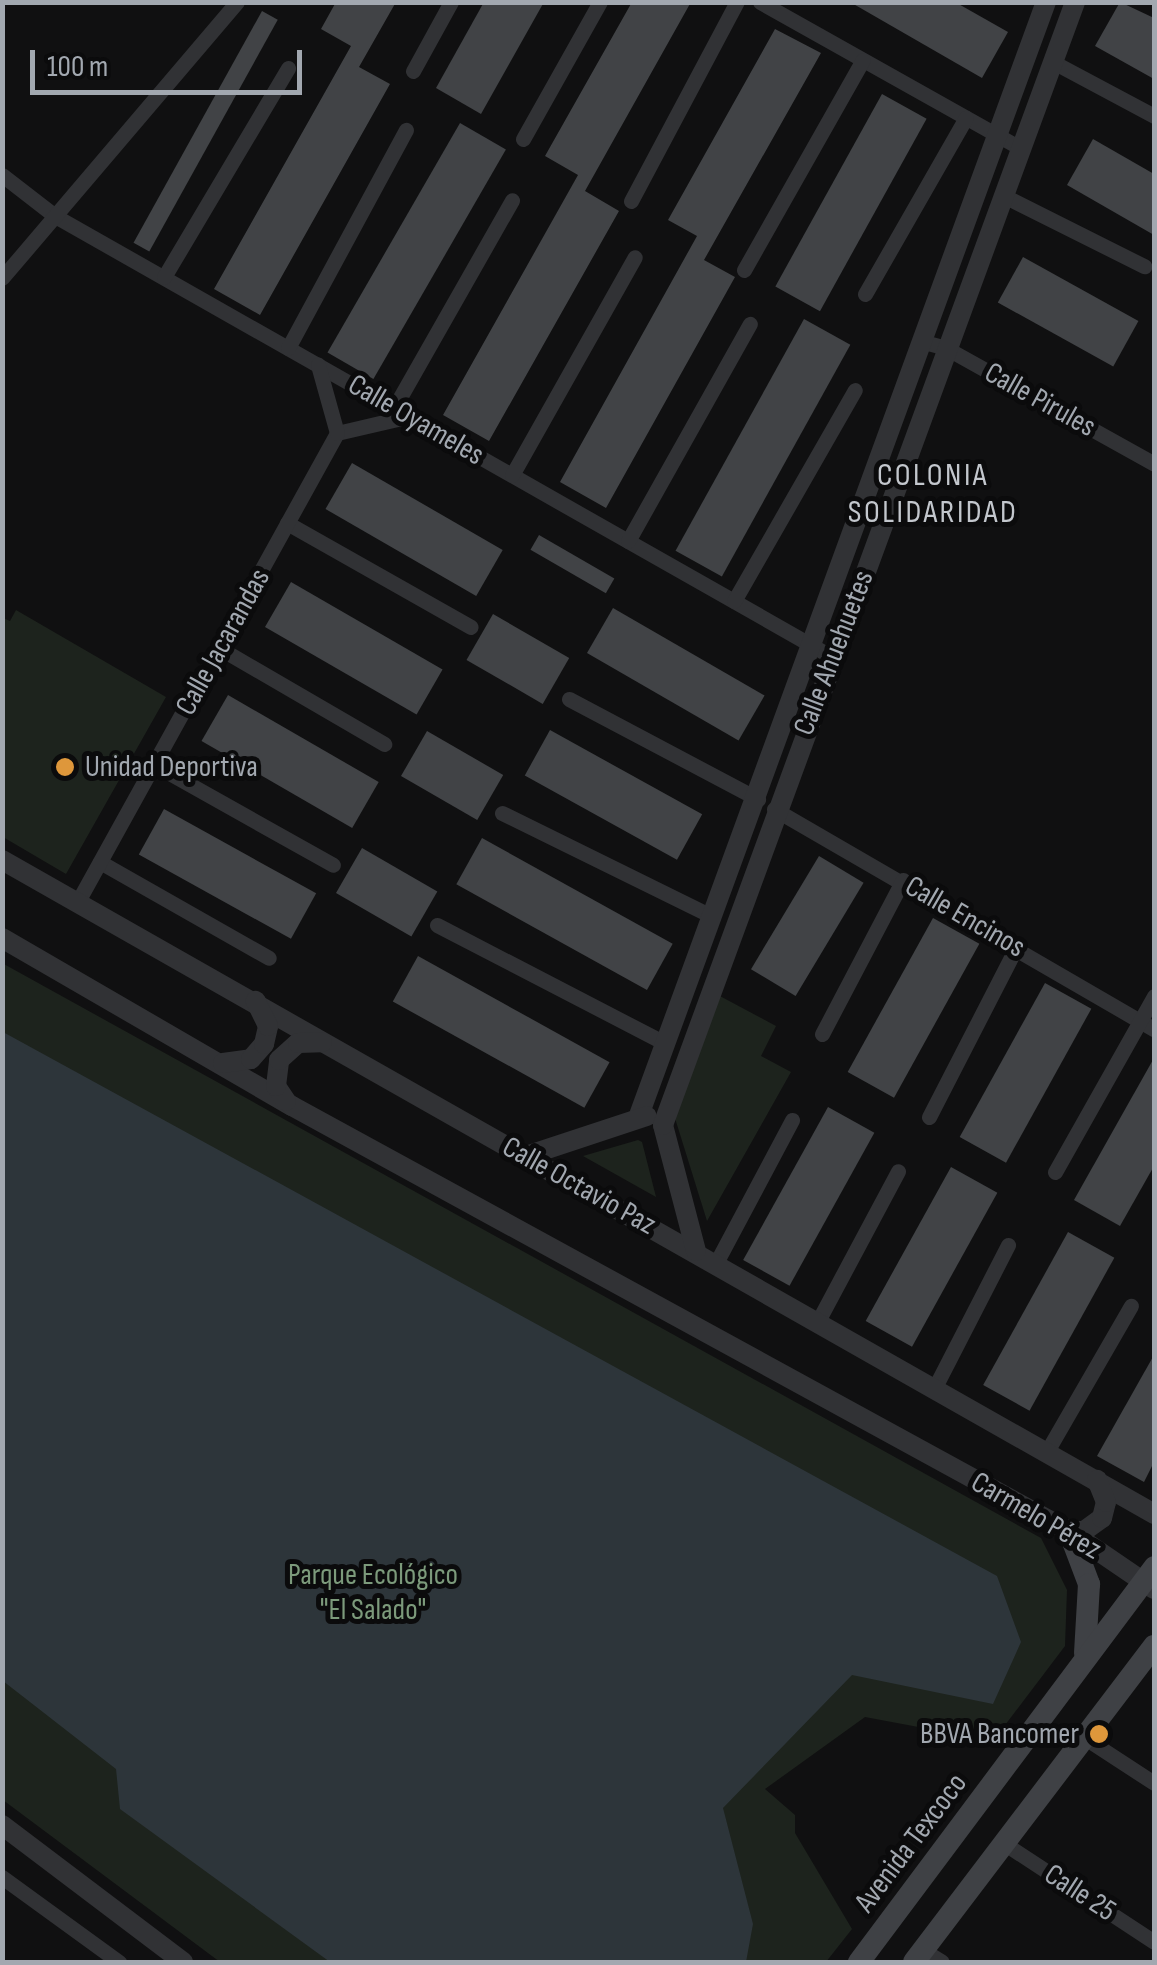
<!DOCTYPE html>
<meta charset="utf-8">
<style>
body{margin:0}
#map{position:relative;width:1157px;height:1965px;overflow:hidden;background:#101011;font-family:"Sofia Sans Condensed",sans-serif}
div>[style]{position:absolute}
.green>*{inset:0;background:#1d231d}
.water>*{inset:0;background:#2d353a}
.building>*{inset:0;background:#414346;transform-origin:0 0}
.minor>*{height:15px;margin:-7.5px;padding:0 7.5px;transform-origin:7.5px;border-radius:7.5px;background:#313235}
.tertiary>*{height:20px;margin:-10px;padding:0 10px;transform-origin:10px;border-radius:10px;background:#313235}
.secondary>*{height:22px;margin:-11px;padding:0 11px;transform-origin:11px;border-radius:11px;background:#3f4145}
.dots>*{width:28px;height:28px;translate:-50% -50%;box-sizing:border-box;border:5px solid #0b0b0c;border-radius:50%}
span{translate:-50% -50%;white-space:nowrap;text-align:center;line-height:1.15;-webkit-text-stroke:10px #0b0b0c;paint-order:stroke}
.street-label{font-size:30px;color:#a2a8b0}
.poi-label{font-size:30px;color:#a2a8b0}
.left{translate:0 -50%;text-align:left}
.right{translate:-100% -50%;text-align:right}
.park-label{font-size:30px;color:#7c9a7b}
.neighbourhood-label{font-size:32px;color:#c3c7cd;letter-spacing:2.5px}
.frame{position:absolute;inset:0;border:5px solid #a2a8b0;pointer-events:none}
.scale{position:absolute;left:30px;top:50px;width:272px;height:45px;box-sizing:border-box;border:5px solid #a2a8b0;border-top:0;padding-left:12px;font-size:30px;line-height:35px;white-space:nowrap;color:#a2a8b0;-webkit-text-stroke:8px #0b0b0c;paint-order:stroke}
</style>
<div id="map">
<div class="green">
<i style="clip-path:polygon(16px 610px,166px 697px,66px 874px,3px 837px,3px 618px,10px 621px)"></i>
<i style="clip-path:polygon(2px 963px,1041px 1538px,1067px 1590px,1065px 1646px,993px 1741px,865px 1717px,765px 1789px,795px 1815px,795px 1833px,852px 1929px,826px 1962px,220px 1962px,3px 1800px)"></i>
<i style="clip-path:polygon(718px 995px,776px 1026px,761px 1056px,791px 1072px,707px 1221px,674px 1115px)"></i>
<i style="clip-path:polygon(642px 1142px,656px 1197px,583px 1156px,638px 1140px)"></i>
</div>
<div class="water">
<i style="clip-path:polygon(3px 1032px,997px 1576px,1021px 1642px,993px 1704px,852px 1675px,723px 1808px,753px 1924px,746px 1962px,330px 1962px,120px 1809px,116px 1769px,3px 1681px)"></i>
</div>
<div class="building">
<i style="clip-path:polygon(336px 2px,396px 2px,359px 67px,390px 84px,260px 315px,214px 289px,351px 46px,321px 29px)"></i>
<i style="clip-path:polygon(484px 2px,544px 2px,481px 114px,436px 88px)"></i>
<i style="clip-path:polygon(632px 2px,691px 2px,585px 191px,619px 211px,489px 441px,443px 415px,578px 175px,545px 156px)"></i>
<i style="clip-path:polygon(850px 2px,955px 2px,1008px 32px,982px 78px)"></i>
<i style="clip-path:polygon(1120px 2px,1154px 18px,1154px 79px,1095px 46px)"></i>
<i style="left:262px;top:11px;width:18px;height:265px;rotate:29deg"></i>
<i style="clip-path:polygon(775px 29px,821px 53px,704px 260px,735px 277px,606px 508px,560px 482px,697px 236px,668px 220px)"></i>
<i style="left:882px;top:94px;width:51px;height:220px;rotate:29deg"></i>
<i style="left:460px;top:123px;width:53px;height:265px;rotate:30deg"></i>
<i style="clip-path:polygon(1093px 139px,1154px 174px,1154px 235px,1067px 185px)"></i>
<i style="left:1023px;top:257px;width:132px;height:52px;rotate:29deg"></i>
<i style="left:804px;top:319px;width:53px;height:265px;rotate:29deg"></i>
<i style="left:352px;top:463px;width:174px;height:53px;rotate:30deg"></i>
<i style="left:539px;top:535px;width:87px;height:17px;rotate:30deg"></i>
<i style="left:291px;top:582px;width:175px;height:52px;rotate:30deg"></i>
<i style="left:613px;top:608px;width:175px;height:52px;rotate:30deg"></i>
<i style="left:493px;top:614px;width:88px;height:53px;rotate:30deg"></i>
<i style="left:228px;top:695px;width:174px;height:53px;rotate:30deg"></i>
<i style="left:550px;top:730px;width:174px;height:52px;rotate:29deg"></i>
<i style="left:427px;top:731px;width:88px;height:52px;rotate:30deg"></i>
<i style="left:164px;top:809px;width:174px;height:52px;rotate:29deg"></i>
<i style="left:482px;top:838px;width:218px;height:53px;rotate:29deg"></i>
<i style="left:362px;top:848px;width:87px;height:52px;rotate:30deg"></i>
<i style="left:819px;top:856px;width:52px;height:132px;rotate:31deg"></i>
<i style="left:933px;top:918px;width:53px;height:176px;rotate:29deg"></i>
<i style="left:418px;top:956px;width:219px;height:52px;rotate:29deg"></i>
<i style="left:1045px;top:983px;width:53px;height:176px;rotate:29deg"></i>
<i style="clip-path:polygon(1154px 1058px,1154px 1166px,1120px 1226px,1074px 1200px)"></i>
<i style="left:828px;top:1107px;width:53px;height:175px;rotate:29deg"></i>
<i style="left:951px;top:1167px;width:53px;height:176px;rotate:29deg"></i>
<i style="left:1068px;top:1232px;width:53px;height:175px;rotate:29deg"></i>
<i style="clip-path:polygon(1154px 1355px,1154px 1462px,1144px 1482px,1097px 1456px)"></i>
</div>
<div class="minor">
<i style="left:760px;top:2px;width:300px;rotate:29.3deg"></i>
<i style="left:1053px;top:62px;width:115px;rotate:28.1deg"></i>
<i style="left:413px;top:71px;width:79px;rotate:-61.2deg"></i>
<i style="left:523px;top:139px;width:157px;rotate:-60.7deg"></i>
<i style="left:2px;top:175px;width:67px;rotate:37.7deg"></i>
<i style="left:55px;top:216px;width:896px;rotate:29.57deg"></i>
<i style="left:1004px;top:196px;width:157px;rotate:26.6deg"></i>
<i style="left:631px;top:201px;width:225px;rotate:-62deg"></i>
<i style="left:744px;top:270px;width:241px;rotate:-60.5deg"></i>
<i style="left:164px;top:277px;width:243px;rotate:-59.3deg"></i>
<i style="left:2px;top:278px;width:362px;rotate:-49.6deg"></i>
<i style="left:865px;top:294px;width:203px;rotate:-60.2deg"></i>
<i style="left:924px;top:342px;width:23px;rotate:15deg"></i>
<i style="left:946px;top:348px;width:238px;rotate:29.1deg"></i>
<i style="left:288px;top:348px;width:248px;rotate:-61.6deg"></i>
<i style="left:394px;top:408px;width:239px;rotate:-60.4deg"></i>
<i style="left:337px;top:433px;width:71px;rotate:-13.1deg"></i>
<i style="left:512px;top:475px;width:250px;rotate:-60.6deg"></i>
<i style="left:287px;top:523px;width:211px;rotate:29.5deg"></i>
<i style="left:628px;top:541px;width:249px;rotate:-60.7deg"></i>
<i style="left:734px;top:601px;width:243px;rotate:-60.2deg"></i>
<i style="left:221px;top:649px;width:189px;rotate:30.2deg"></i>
<i style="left:569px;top:699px;width:214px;rotate:27.9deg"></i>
<i style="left:155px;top:765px;width:204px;rotate:29.3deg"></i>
<i style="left:774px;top:809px;width:439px;rotate:30.1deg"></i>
<i style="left:502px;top:813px;width:233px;rotate:26.2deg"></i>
<i style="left:100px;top:862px;width:194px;rotate:29.6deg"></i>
<i style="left:77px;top:903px;width:537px;rotate:-61.05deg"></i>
<i style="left:337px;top:433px;width:71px;rotate:-105.6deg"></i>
<i style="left:437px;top:925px;width:257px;rotate:27.4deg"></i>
<i style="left:822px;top:1034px;width:174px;rotate:-62.3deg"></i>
<i style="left:929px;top:1117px;width:192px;rotate:-62.8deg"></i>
<i style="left:1055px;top:1172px;width:202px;rotate:-60.6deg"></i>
<i style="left:716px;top:1263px;width:162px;rotate:-62deg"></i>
<i style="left:817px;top:1323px;width:172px;rotate:-61.9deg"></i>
<i style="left:934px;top:1389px;width:162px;rotate:-62.8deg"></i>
<i style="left:1046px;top:1453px;width:170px;rotate:-60deg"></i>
<i style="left:1085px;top:1738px;width:82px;rotate:33.1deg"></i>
<i style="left:1005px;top:1844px;width:178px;rotate:33.3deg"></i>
<i style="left:2px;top:1877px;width:145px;rotate:36deg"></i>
<i style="left:923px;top:1950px;width:22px;rotate:32deg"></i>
</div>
<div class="tertiary">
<i style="left:2px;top:860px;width:1325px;rotate:29.58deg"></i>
<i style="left:2px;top:938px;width:335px;rotate:30.1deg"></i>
<i style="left:292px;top:1106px;width:886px;rotate:28.68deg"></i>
<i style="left:1069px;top:1531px;width:103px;rotate:34.3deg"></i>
<i style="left:223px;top:1063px;width:28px;rotate:-8deg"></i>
<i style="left:251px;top:1059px;width:20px;rotate:-49deg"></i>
<i style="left:264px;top:1044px;width:18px;rotate:-77deg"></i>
<i style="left:268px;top:1026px;width:28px;rotate:-116deg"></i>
<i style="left:286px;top:1101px;width:18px;rotate:-124deg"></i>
<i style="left:276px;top:1086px;width:26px;rotate:-83deg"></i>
<i style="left:279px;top:1060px;width:25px;rotate:-42deg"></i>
<i style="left:298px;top:1043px;width:24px;rotate:-2deg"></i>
<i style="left:638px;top:1118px;width:1188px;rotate:-69.92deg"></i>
<i style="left:526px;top:1156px;width:127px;rotate:-18.3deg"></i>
<i style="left:696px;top:1251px;width:130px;rotate:-104.7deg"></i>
<i style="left:663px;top:1125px;width:1196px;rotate:-69.85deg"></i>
<i style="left:1069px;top:1531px;width:15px"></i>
<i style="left:1084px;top:1531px;width:22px;rotate:-36deg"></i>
<i style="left:1102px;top:1518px;width:16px;rotate:-76deg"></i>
<i style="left:1106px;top:1502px;width:24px;rotate:-112deg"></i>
<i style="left:2px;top:1825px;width:227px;rotate:37.1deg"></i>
</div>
<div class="secondary">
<i style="left:1069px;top:1531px;width:57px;rotate:69.3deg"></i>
<i style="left:1089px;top:1584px;width:69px;rotate:93.3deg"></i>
<i style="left:859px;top:1962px;width:493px;rotate:-53.2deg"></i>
<i style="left:914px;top:1962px;width:397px;rotate:-52.8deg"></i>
</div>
<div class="dots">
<i style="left:65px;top:767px;background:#de973b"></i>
<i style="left:1099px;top:1734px;background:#de973b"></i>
</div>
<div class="street-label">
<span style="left:1040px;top:400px;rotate:29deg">Calle Pirules</span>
<span style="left:416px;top:420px;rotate:30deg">Calle Oyameles</span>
<span style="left:223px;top:642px;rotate:-61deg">Calle Jacarandas</span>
<span style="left:834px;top:653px;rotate:-69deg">Calle Ahuehuetes</span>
<span style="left:965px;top:917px;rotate:30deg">Calle Encinos</span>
<span style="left:579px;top:1186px;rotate:29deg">Calle Octavio Paz</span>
<span style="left:1036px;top:1516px;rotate:30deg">Carmelo Pérez</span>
<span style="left:911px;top:1843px;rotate:-53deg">Avenida Texcoco</span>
<span style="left:1080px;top:1893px;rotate:33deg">Calle 25</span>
</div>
<div class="poi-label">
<span class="left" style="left:85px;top:767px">Unidad Deportiva</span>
<span class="right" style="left:1079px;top:1734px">BBVA Bancomer</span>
</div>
<div class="park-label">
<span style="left:373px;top:1592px">Parque Ecológico<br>"El Salado"</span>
</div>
<div class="neighbourhood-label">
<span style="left:933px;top:495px">COLONIA<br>SOLIDARIDAD</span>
</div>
<div class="frame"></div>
<div class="scale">100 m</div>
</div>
